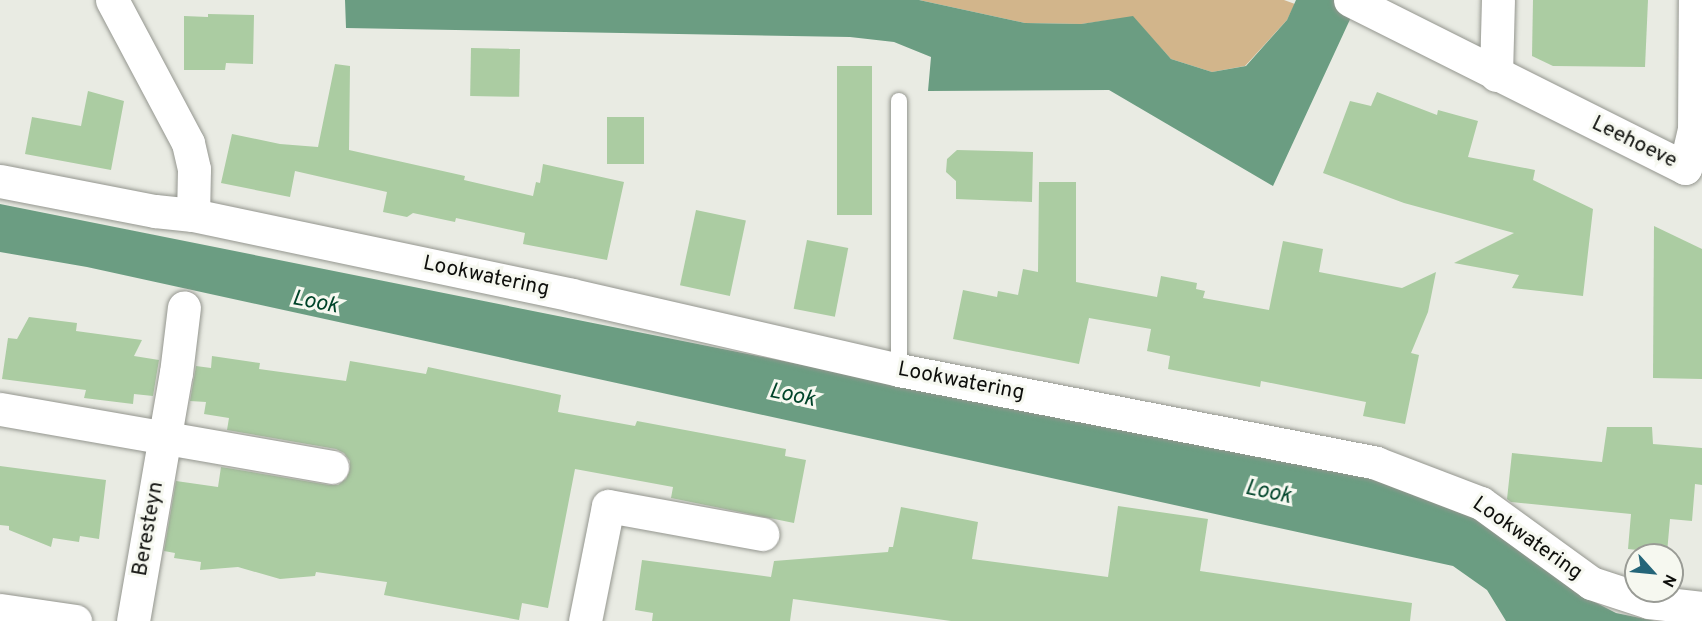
<!DOCTYPE html>
<style>
body{margin:0}
#map{position:relative;width:1702px;height:621px;overflow:hidden;background:#e9ebe3;font-family:Overpass,sans-serif}
div>[style]{position:absolute}
.green>*{inset:0;background:#d2b58b}
.water>*{inset:0;background:#6b9d82}
.building>*{inset:0;background:#abcca2;transform-origin:0 0}
.roads{filter:drop-shadow(0 0 2px #94968f) drop-shadow(0 0 2px #94968f)}
.service>*{height:16px;margin:-8px;padding:0 8px;transform-origin:8px;border-radius:8px;background:#fff}
.minor>*{height:33px;margin:-16.5px;padding:0 16.5px;transform-origin:16.5px;border-radius:16.5px;background:#fff}
.tertiary>*{height:33px;margin:-16.5px;padding:0 16.5px;transform-origin:16.5px;border-radius:16.5px;background:#fff}
span{translate:-50% -50%;white-space:nowrap;text-align:center;line-height:1.15;-webkit-text-stroke:6px #f6f8f0;paint-order:stroke}
.street-label{font-size:21px;color:#0e0f0c}
.water-label{font-size:22px;color:#00442a;font-style:italic}
.north{position:absolute;left:1624px;top:543px;width:60px;height:60px;box-sizing:border-box;background:#f6f8f0;border:2px solid #999b95;border-radius:50%;rotate:117deg;font-size:16px;font-weight:700;line-height:24px;text-align:center;color:#0e0f0c}
.north::after{content:'';display:block;margin:auto;width:21px;height:27px;background:#246579;clip-path:polygon(50% 0,100% 100%,50% 72%,0 100%)}
</style>
<div id="map">
<div class="green">
<i style="clip-path:polygon(919px 0,1284px 0,1295px 4px,1287px 20px,1245px 66px,1212px 72px,1171px 59px,1133px 17px,1081px 24px,1025px 23px)"></i>
</div>
<div class="water">
<i style="clip-path:polygon(345px 0,919px 0,1025px 23px,1081px 24px,1133px 16px,1171px 59px,1212px 72px,1246px 66px,1287px 20px,1296px 0,1359px 0,1273px 186px,1109px 90px,928px 91px,931px 57px,894px 42px,850px 37px,346px 28px)"></i>
<i style="clip-path:polygon(0 204px,1401px 485px,1493px 523px,1575px 592px,1616px 613px,1655px 621px,1506px 621px,1487px 590px,1453px 566px,87px 267px,0 252px)"></i>
</div>
<div class="building">
<i style="clip-path:polygon(1533px 0,1648px 0,1645px 67px,1553px 66px,1532px 56px)"></i>
<i style="clip-path:polygon(208px 14px,254px 15px,253px 64px,226px 63px,225px 70px,184px 70px,184px 16px,208px 17px)"></i>
<i style="left:471px;top:48px;width:49px;height:48px;rotate:1deg"></i>
<i style="clip-path:polygon(335px 64px,350px 66px,349px 150px,465px 176px,464px 180px,533px 196px,536px 182px,540px 183px,543px 164px,624px 182px,607px 260px,523px 244px,525px 233px,456px 218px,455px 222px,413px 213px,407px 217px,383px 212px,387px 192px,295px 171px,290px 197px,221px 183px,232px 134px,280px 144px,318px 147px)"></i>
<i style="left:837px;top:66px;width:35px;height:149px"></i>
<i style="clip-path:polygon(88px 91px,124px 101px,111px 170px,25px 154px,32px 117px,81px 126px)"></i>
<i style="clip-path:polygon(1377px 92px,1437px 115px,1438px 110px,1478px 121px,1468px 157px,1535px 170px,1533px 180px,1593px 209px,1583px 296px,1512px 288px,1519px 275px,1454px 263px,1514px 233px,1404px 203px,1323px 173px,1350px 101px,1371px 106px)"></i>
<i style="left:607px;top:117px;width:37px;height:47px"></i>
<i style="clip-path:polygon(957px 150px,1033px 152px,1032px 202px,956px 199px,956px 181px,946px 172px,947px 159px)"></i>
<i style="clip-path:polygon(1039px 182px,1076px 182px,1076px 282px,1157px 297px,1161px 276px,1197px 283px,1196px 289px,1205px 291px,1203px 298px,1269px 310px,1283px 241px,1323px 249px,1319px 272px,1402px 288px,1436px 272px,1428px 312px,1411px 353px,1419px 355px,1405px 424px,1363px 416px,1366px 402px,1261px 381px,1260px 387px,1168px 369px,1170px 356px,1147px 351px,1151px 329px,1089px 318px,1079px 364px,953px 339px,963px 290px,997px 297px,998px 291px,1018px 295px,1023px 269px,1038px 272px)"></i>
<i style="left:696px;top:210px;width:51px;height:77px;rotate:12deg"></i>
<i style="clip-path:polygon(1654px 226px,1702px 249px,1702px 379px,1653px 378px)"></i>
<i style="left:807px;top:240px;width:42px;height:70px;rotate:11deg"></i>
<i style="clip-path:polygon(29px 317px,77px 323px,76px 331px,142px 340px,134px 356px,159px 360px,153px 396px,134px 394px,133px 404px,84px 398px,86px 390px,2px 379px,8px 338px,17px 339px)"></i>
<i style="clip-path:polygon(212px 356px,260px 363px,259px 369px,346px 381px,350px 361px,426px 374px,428px 367px,561px 395px,558px 412px,635px 426px,637px 421px,786px 449px,785px 456px,806px 460px,794px 523px,671px 498px,673px 487px,575px 469px,548px 608px,522px 603px,519px 620px,384px 595px,387px 582px,316px 572px,315px 576px,280px 579px,238px 567px,200px 570px,201px 562px,174px 558px,175px 553px,164px 551px,176px 481px,218px 487px,221px 467px,329px 485px,338px 485px,346px 479px,350px 470px,350px 461px,344px 453px,336px 449px,227px 430px,229px 418px,204px 414px,206px 402px,190px 401px,196px 366px,211px 368px)"></i>
<i style="clip-path:polygon(1607px 427px,1652px 427px,1653px 444px,1702px 448px,1702px 485px,1695px 484px,1692px 521px,1670px 519px,1667px 553px,1628px 549px,1631px 514px,1511px 502px,1507px 499px,1512px 453px,1602px 462px)"></i>
<i style="clip-path:polygon(0 466px,106px 480px,99px 539px,80px 536px,79px 542px,53px 538px,51px 547px,9px 530px,9px 526px,0 525px)"></i>
<i style="clip-path:polygon(1118px 506px,1208px 519px,1200px 571px,1412px 603px,1410px 621px,951px 621px,793px 599px,790px 621px,652px 621px,653px 613px,635px 610px,642px 560px,771px 577px,774px 561px,888px 552px,889px 547px,893px 547px,901px 507px,978px 522px,972px 559px,1108px 577px)"></i>
</div>
<div class="roads">
<div class="service">
<i style="left:899px;top:370px;width:269px;rotate:-90deg"></i>
</div>
<div class="minor">
<i style="left:112px;top:0;width:162px;rotate:62deg"></i>
<i style="left:188px;top:143px;width:27px;rotate:77deg"></i>
<i style="left:194px;top:169px;width:46px;rotate:91.2deg"></i>
<i style="left:1350px;top:0;width:375px;rotate:26.6deg"></i>
<i style="left:1685px;top:168px;width:39px;rotate:-77deg"></i>
<i style="left:1694px;top:130px;width:130px;rotate:-89.6deg"></i>
<i style="left:1496px;top:75px;width:75px;rotate:-88.5deg"></i>
<i style="left:0;top:181px;width:158px;rotate:11deg"></i>
<i style="left:155px;top:211px;width:38px;rotate:6deg"></i>
<i style="left:193px;top:215px;width:387px;rotate:11.9deg"></i>
<i style="left:572px;top:295px;width:335px;rotate:12.9deg"></i>
<i style="left:899px;top:370px;width:486px;rotate:11deg"></i>
<i style="left:1376px;top:463px;width:112px;rotate:20.9deg"></i>
<i style="left:1481px;top:503px;width:136px;rotate:36deg"></i>
<i style="left:1591px;top:583px;width:61px;rotate:18.1deg"></i>
<i style="left:1649px;top:602px;width:53px;rotate:6.5deg"></i>
<i style="left:0;top:409px;width:337px;rotate:9.9deg"></i>
<i style="left:133px;top:621px;width:252px;rotate:-80.2deg"></i>
<i style="left:176px;top:373px;width:66px;rotate:-83.1deg"></i>
<i style="left:585px;top:621px;width:117px;rotate:-78.7deg"></i>
<i style="left:608px;top:506px;width:157px;rotate:10.3deg"></i>
</div>
<div class="tertiary">
<i style="left:0;top:610px;width:76px;rotate:8.3deg"></i>
</div>
</div>
<div class="street-label">
<span style="left:1634px;top:143px;rotate:26deg">Leehoeve</span>
<span style="left:486px;top:277px;rotate:12deg">Lookwatering</span>
<span style="left:961px;top:382px;rotate:11deg">Lookwatering</span>
<span style="left:149px;top:529px;rotate:-80deg">Beresteyn</span>
<span style="left:1527px;top:539px;rotate:35deg">Lookwatering</span>
</div>
<div class="water-label">
<span style="left:315px;top:303px;rotate:11deg">Look</span>
<span style="left:792px;top:396px;rotate:12deg">Look</span>
<span style="left:1268px;top:493px;rotate:12deg">Look</span>
</div>
<div class="north">N</div>
</div>
